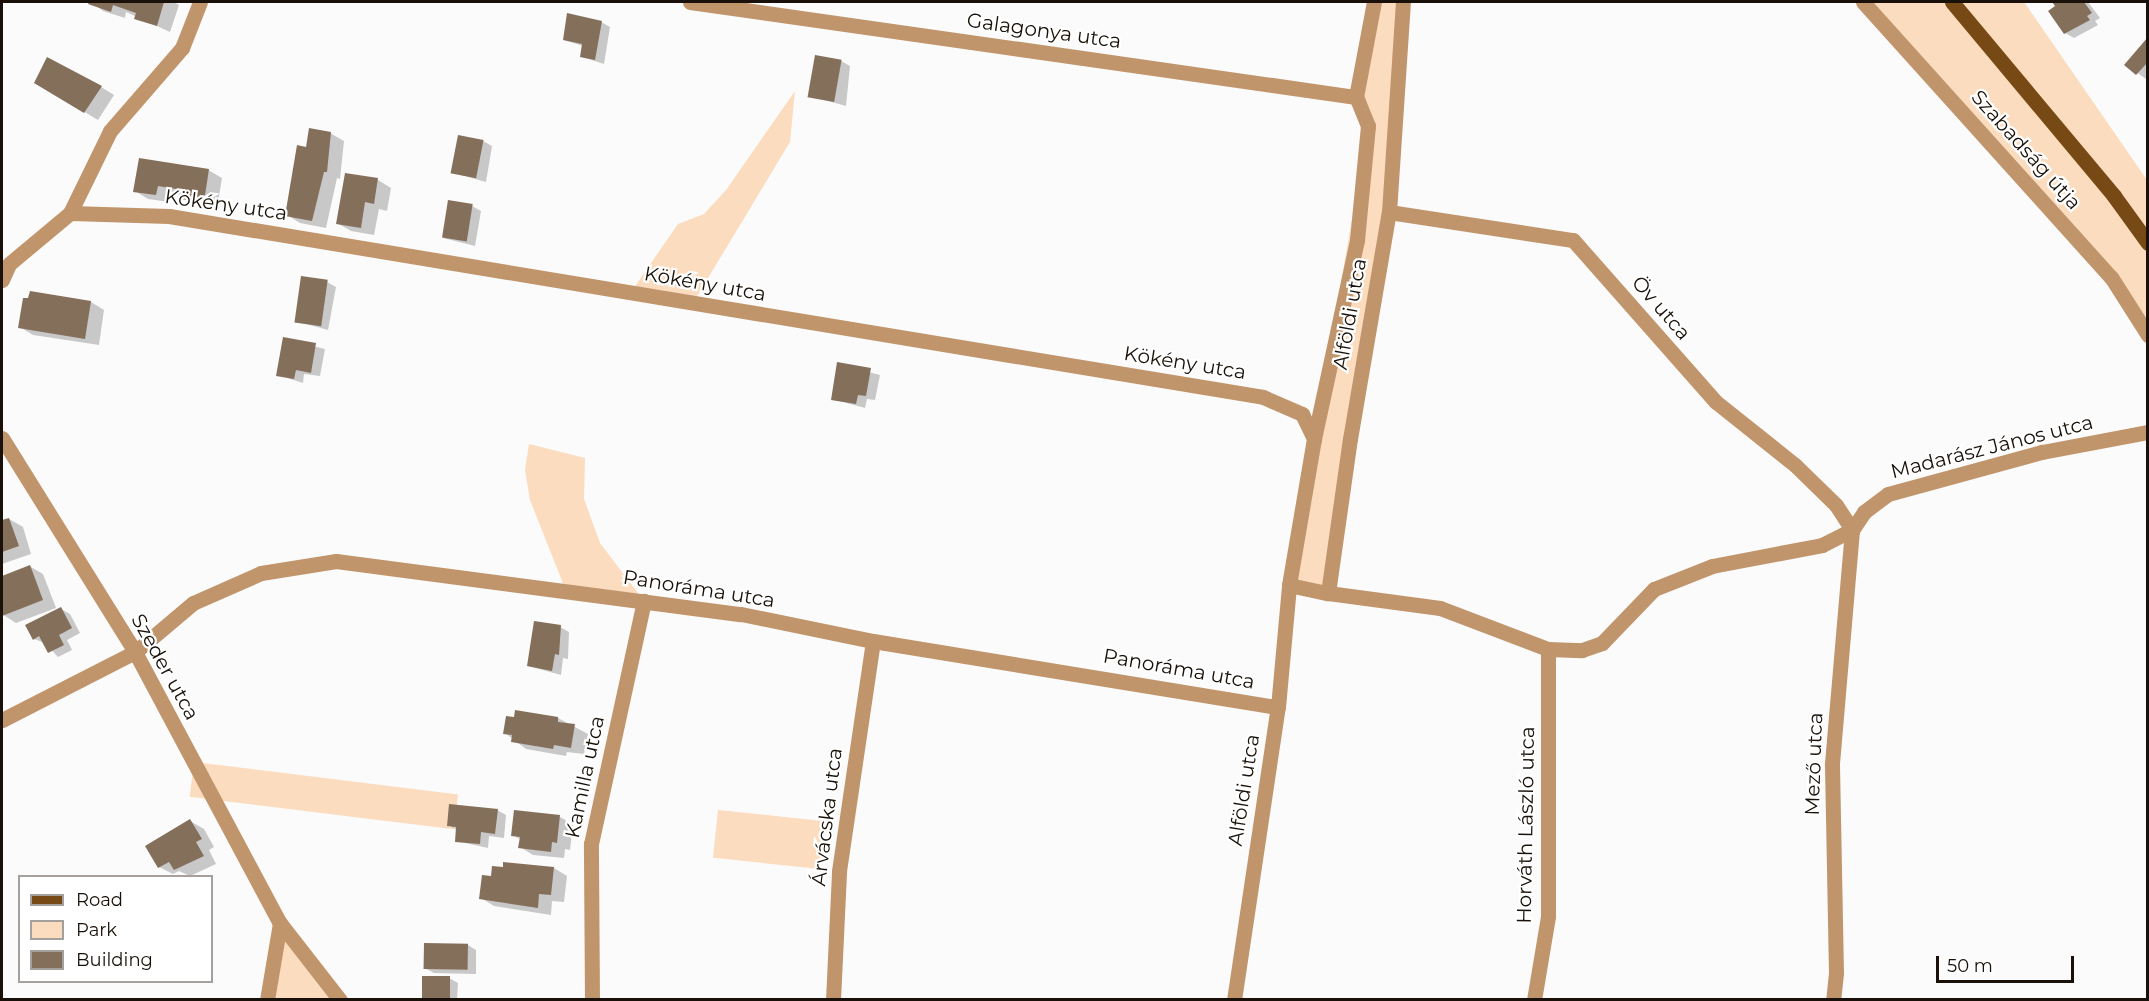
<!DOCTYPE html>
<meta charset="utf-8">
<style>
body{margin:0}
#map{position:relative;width:2149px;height:1001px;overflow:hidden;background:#fbfbfb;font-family:Montserrat,sans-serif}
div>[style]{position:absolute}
.green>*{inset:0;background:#fbdcbf;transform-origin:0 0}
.shadow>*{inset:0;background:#0003}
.building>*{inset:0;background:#846f5b;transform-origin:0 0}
.minor>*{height:15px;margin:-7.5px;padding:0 7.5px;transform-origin:7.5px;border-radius:7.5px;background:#c1956b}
.major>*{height:15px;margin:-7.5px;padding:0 7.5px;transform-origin:7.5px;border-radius:7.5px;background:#764915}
span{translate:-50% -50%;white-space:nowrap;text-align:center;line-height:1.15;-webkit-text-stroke:4.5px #fff;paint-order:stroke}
.street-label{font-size:20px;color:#191109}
.frame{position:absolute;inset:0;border:3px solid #191109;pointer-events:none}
.legend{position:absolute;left:18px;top:875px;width:195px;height:108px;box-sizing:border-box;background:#fff;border:2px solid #a3a09d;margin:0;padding:8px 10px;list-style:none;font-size:18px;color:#191109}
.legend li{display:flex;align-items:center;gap:12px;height:30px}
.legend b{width:30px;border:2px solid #a3a09d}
.scale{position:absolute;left:1936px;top:956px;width:138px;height:27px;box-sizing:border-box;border:3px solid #191109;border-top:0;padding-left:8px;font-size:18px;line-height:21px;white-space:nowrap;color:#191109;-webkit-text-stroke:4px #fff;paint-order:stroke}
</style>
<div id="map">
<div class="green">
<i style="clip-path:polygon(1374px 2px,1403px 2px,1389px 212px,1328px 593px,1289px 585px,1368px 126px,1356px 97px)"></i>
<i style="clip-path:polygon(1863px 2px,2024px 2px,2147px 180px,2147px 335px,2111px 277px)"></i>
<i style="clip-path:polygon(795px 91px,790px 142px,693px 303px,631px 292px,678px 224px,704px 214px,726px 190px)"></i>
<i style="clip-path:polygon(529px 444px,585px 458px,584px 499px,600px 543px,644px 601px,566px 591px,530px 500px,525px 470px)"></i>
<i style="left:194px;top:762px;width:266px;height:35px;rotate:7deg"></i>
<i style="left:718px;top:810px;width:107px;height:48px;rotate:6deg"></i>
<i style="clip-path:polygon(280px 923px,340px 999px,267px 999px)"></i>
</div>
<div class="shadow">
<i style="clip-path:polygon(91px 2px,174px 2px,179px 5px,170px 32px,126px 12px,125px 18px,103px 11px)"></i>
<i style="clip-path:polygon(2088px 2px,2100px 18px,2095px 21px,2098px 25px,2074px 38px,2065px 33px,2054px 3px)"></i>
<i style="clip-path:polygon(601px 22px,610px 27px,604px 64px,582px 57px,583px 46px,564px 40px)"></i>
<i style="clip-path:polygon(2148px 39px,2148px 77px,2146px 79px,2126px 65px)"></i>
<i style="clip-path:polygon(841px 61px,850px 66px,846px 106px,810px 96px)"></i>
<i style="clip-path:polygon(36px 83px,101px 87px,114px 95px,98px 120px)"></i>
<i style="clip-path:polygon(330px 133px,344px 141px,340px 179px,337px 178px,326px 228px,300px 223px,287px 215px,308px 148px)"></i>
<i style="clip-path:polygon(483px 141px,492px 146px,486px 182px,454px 173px)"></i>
<i style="clip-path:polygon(208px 170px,222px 178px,217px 209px,196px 206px,183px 195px,171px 193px,170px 202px,148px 199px,135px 191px)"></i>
<i style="clip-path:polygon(346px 174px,378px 180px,391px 188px,387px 211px,379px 209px,374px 235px,351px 231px,337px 223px)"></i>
<i style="clip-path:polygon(472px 206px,481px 211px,475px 246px,443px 238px)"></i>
<i style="clip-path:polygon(327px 282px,336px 287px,328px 330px,295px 321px)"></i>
<i style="clip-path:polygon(31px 292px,91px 302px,104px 310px,99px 345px,33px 335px,20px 327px)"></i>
<i style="clip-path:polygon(284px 339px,325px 349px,320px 376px,304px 374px,303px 383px,278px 375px)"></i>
<i style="clip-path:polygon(838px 364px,880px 375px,875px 400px,867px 399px,865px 408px,832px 399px)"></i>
<i style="clip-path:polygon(9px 519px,23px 527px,31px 554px,2px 564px,2px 522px)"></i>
<i style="clip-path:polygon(29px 566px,43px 574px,56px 608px,16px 623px,2px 614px,2px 577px)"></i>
<i style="clip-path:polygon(61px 609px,70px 614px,80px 633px,67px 640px,72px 650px,58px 657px,45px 643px,34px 639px)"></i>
<i style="clip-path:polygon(560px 627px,569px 632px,568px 659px,563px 658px,561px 675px,528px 666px)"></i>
<i style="clip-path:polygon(558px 718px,588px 734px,584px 754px,567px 752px,566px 756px,526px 749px,505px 733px)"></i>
<i style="clip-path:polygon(497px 810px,506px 815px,504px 838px,489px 836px,488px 848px,456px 841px,457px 830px,449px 825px)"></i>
<i style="clip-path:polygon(560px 817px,573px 824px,570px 850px,565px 849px,564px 858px,533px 855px,520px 847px,521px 840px,513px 835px)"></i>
<i style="clip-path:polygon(190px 821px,204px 829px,214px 847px,209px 850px,216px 864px,190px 876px,179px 871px,173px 874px,159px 867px)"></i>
<i style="clip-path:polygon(554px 868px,567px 876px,564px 902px,552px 901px,551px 915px,494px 906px,481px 898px,492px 878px)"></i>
<i style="clip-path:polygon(468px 945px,476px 950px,476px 974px,434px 973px,425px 968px)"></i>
<i style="clip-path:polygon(449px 978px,458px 983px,457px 1000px,423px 1000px)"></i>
</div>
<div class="building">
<i style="clip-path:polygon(89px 2px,164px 2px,157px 26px,134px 19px,136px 13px,113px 5px,111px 12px,88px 4px)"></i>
<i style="clip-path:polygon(2052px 2px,2084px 2px,2092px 13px,2087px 16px,2090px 20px,2064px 34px,2048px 11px,2055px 6px)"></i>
<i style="clip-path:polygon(567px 13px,602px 21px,595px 60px,580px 57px,582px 44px,563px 40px)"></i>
<i style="clip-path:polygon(2148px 37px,2148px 62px,2136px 75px,2124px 65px)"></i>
<i style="left:815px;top:55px;width:27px;height:43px;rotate:10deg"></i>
<i style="clip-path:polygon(47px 57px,102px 86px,84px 113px,34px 83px)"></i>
<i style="clip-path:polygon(309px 128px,331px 132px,327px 172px,324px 172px,312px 221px,285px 216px,297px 145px,306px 147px)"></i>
<i style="left:458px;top:135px;width:26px;height:39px;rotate:11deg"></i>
<i style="clip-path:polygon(139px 158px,209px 169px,204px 202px,181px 199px,182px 190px,158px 186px,156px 195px,133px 192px)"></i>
<i style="clip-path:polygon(345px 173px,378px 178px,374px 204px,365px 202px,361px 228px,336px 224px)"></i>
<i style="left:448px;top:200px;width:25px;height:38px;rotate:9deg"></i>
<i style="left:301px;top:276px;width:27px;height:47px;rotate:8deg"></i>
<i style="clip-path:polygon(30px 291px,91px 301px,85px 339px,18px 328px,23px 298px,28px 298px)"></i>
<i style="clip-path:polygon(283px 337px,316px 343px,311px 373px,296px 370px,294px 379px,276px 376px)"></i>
<i style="clip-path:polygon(837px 362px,871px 368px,866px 396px,858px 395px,856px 404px,831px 400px)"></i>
<i style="clip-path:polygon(9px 518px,19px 546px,2px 552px,2px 520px)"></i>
<i style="clip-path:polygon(30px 565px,43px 600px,2px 616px,2px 576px)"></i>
<i style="clip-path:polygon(61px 607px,72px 628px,59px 635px,64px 645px,48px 653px,39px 636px,33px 640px,25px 625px)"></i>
<i style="clip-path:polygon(534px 621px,561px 625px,559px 655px,555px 654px,552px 671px,527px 666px)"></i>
<i style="clip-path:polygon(515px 710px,558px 717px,558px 722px,575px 724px,571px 748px,554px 745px,553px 749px,511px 742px,512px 735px,503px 734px,506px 716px,514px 717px)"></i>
<i style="clip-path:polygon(449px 804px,498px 809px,495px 834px,481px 832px,480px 844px,455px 842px,456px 827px,447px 826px)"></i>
<i style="clip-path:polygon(514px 810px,560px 815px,557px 843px,552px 842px,551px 852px,518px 848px,520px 837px,511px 836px)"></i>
<i style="clip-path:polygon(190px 819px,202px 839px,196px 842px,204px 856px,174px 870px,169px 862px,158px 868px,145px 846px)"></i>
<i style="clip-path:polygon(503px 862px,554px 867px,551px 895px,539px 894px,538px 908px,479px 899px,482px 875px,491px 876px,492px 866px,503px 867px)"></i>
<i style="left:424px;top:943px;width:44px;height:26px;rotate:1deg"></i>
<i style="left:422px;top:976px;width:28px;height:24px"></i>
</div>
<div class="minor">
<i style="left:690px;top:2px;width:673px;rotate:8.12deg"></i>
<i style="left:1863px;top:2px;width:370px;rotate:48deg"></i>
<i style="left:2111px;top:277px;width:69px;rotate:57.5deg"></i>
<i style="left:1389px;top:212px;width:186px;rotate:8.7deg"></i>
<i style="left:1573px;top:240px;width:216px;rotate:48.6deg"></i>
<i style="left:1716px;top:402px;width:101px;rotate:38.6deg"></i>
<i style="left:1795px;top:465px;width:57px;rotate:44.3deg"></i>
<i style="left:1836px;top:505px;width:30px;rotate:57deg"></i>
<i style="left:1852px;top:530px;width:236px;rotate:94.9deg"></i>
<i style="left:1832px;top:765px;width:208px;rotate:88.9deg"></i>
<i style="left:1836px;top:973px;width:27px;rotate:96deg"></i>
<i style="left:70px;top:213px;width:99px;rotate:1.7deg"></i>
<i style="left:169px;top:216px;width:1109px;rotate:9.39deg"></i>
<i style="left:1263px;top:397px;width:43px;rotate:23.6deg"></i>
<i style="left:1302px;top:414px;width:28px;rotate:64deg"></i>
<i style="left:2px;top:280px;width:17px;rotate:-66deg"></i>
<i style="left:9px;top:264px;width:80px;rotate:-39.9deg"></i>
<i style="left:70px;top:213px;width:91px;rotate:-64deg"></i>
<i style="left:110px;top:131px;width:110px;rotate:-49.1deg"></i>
<i style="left:182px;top:48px;width:49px;rotate:-68.6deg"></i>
<i style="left:2px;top:438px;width:252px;rotate:58.1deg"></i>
<i style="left:135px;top:652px;width:307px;rotate:61.9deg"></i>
<i style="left:280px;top:923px;width:78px;rotate:99.6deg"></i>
<i style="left:1289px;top:585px;width:40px;rotate:12deg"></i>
<i style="left:1328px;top:593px;width:156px;rotate:-81.9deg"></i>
<i style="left:1350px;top:439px;width:230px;rotate:-80.3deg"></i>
<i style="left:1389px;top:212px;width:210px;rotate:-86.2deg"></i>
<i style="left:1328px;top:593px;width:113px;rotate:7.6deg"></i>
<i style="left:1440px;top:608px;width:116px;rotate:20.8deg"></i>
<i style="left:1548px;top:649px;width:34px;rotate:2deg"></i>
<i style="left:1582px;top:650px;width:21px;rotate:-19deg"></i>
<i style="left:1602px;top:643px;width:75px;rotate:-46.1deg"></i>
<i style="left:1654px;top:589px;width:62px;rotate:-21.6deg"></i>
<i style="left:1712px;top:566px;width:112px;rotate:-10.8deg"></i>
<i style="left:1822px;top:545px;width:34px;rotate:-27deg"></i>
<i style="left:1852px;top:530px;width:22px;rotate:-56deg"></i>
<i style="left:1864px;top:512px;width:30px;rotate:-37deg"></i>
<i style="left:1888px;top:494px;width:160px;rotate:-15.3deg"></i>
<i style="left:2042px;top:452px;width:108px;rotate:-10.7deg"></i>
<i style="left:2px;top:720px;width:149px;rotate:-27.1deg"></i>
<i style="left:135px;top:652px;width:76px;rotate:-40.2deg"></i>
<i style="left:193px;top:603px;width:74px;rotate:-23.8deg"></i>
<i style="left:261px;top:573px;width:76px;rotate:-9.1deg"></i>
<i style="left:336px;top:561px;width:408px;rotate:7.5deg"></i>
<i style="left:741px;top:614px;width:135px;rotate:11.6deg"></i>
<i style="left:873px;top:641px;width:410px;rotate:9.3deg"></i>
<i style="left:280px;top:923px;width:98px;rotate:52.1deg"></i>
<i style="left:592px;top:1000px;width:156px;rotate:-90.4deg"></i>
<i style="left:591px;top:844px;width:249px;rotate:-77.7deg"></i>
<i style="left:833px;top:1000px;width:129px;rotate:-87.3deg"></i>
<i style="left:839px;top:871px;width:232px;rotate:-81.6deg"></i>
<i style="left:1234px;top:1000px;width:296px;rotate:-81.5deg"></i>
<i style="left:1278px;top:707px;width:122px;rotate:-84.8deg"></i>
<i style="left:1289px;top:585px;width:148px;rotate:-80.3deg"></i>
<i style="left:1314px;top:439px;width:204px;rotate:-77.8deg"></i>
<i style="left:1357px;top:240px;width:115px;rotate:-84.5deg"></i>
<i style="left:1368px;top:126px;width:31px;rotate:-112deg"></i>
<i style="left:1356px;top:97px;width:97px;rotate:-79.3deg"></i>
<i style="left:1534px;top:1000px;width:85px;rotate:-80.5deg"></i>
<i style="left:1548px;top:916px;width:267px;rotate:-90deg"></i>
</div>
<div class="major">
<i style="left:1952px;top:2px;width:253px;rotate:50.1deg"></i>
<i style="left:2114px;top:196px;width:58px;rotate:54.1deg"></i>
</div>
<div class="street-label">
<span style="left:1044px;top:31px;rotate:8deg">Galagonya utca</span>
<span style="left:2026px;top:150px;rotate:48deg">Szabadság útja</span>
<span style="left:226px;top:205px;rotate:8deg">Kökény utca</span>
<span style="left:705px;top:284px;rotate:10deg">Kökény utca</span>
<span style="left:1661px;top:308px;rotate:49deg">Öv utca</span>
<span style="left:1350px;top:314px;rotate:-80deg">Alföldi utca</span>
<span style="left:1185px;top:363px;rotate:9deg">Kökény utca</span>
<span style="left:1992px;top:447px;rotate:-14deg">Madarász János utca</span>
<span style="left:699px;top:589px;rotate:9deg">Panoráma utca</span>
<span style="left:165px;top:667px;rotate:61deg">Szeder utca</span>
<span style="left:1179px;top:669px;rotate:10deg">Panoráma utca</span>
<span style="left:1814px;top:764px;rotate:-88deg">Mező utca</span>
<span style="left:585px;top:777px;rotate:-78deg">Kamilla utca</span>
<span style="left:1244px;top:790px;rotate:-81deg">Alföldi utca</span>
<span style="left:827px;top:817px;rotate:-83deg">Árvácska utca</span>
<span style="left:1526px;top:825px;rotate:-89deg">Horváth László utca</span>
</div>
<div class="frame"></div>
<ul class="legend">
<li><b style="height:8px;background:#764915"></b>Road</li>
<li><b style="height:16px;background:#fbdcbf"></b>Park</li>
<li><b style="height:16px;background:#846f5b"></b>Building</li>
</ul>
<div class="scale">50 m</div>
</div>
